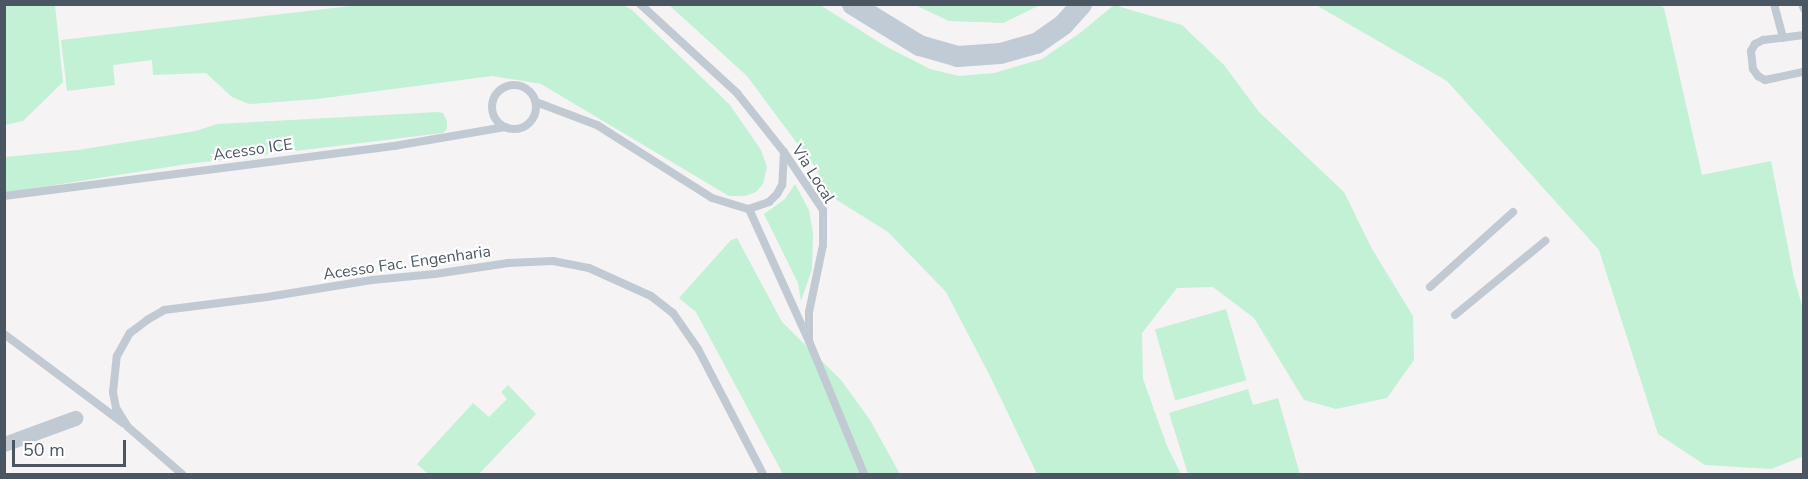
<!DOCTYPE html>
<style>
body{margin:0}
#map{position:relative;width:1808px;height:479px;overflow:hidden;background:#f5f3f3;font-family:"Nunito Sans",sans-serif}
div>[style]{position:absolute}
.green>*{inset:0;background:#c3f1d5;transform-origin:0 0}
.lane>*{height:8px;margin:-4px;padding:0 4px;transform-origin:4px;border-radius:4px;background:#c1cad2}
.lane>.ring{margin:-4px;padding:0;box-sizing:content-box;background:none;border:8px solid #c1cad2;border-radius:50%}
.street>*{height:15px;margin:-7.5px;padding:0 7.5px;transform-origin:7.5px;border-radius:7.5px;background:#c1cad2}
.secondary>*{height:21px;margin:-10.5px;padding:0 10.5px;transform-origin:10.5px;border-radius:10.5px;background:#c1cbd6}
span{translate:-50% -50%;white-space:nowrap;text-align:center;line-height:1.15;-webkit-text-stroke:4.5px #fff;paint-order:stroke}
.street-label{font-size:16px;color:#4a5661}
.frame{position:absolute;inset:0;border:6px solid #4a5661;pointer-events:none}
.scale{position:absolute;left:12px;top:440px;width:114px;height:27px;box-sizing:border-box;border:3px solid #4a5661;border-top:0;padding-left:8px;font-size:18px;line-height:21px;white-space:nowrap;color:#4a5661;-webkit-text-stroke:4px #fff;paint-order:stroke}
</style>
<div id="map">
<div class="green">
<i style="clip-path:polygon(5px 4px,55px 5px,63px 82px,23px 121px,5px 125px)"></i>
<i style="clip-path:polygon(368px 4px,622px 5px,631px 9px,730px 105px,761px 150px,767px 167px,763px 184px,756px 192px,745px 196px,729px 196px,541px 84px,492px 76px,317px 99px,249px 104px,232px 97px,206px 73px,153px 75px,152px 60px,113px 65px,115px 85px,67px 91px,61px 40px)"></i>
<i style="clip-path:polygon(1658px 4px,1664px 8px,1702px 175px,1771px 161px,1794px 278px,1803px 309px,1804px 456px,1771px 469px,1705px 465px,1658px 434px,1599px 250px,1447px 81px,1316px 5px)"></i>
<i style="clip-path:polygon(669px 5px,820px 5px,885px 46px,930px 69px,959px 76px,994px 73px,1042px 59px,1080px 33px,1114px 5px,1182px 25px,1224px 65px,1259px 112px,1344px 192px,1372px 249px,1413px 316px,1414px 360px,1387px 398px,1336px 409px,1304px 400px,1254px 318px,1213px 287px,1177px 288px,1142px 333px,1143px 379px,1167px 446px,1181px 474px,1037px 474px,991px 378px,946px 292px,888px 232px,832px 197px,814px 166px,747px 76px)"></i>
<i style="clip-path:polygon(915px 5px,1040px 5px,1003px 23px,949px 21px)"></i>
<i style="clip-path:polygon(438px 112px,443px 113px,447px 121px,447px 129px,443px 133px,187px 164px,5px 193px,5px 157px,78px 150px,196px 131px,217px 124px)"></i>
<i style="clip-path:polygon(795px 184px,809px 210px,813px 233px,812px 269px,801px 301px,798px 283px,764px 214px,785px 199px)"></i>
<i style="clip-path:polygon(737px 238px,782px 322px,841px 380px,870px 420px,900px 474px,783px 474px,696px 312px,679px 298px,731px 240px)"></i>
<i style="left:1226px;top:309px;width:74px;height:74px;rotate:74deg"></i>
<i style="clip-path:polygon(508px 385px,536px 414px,479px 474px,428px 474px,417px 464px,473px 403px,489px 417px,507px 399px,501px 392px)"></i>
<i style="clip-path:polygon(1248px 389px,1253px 405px,1278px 398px,1300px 474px,1188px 474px,1169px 413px)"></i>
</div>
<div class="lane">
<i style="left:640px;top:4px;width:132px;rotate:42.5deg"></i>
<i style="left:737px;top:93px;width:75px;rotate:51.5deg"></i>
<i style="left:784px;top:152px;width:70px;rotate:56.1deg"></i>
<i style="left:823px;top:210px;width:35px;rotate:90deg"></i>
<i style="left:823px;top:245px;width:68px;rotate:101.8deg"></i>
<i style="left:809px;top:312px;width:29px;rotate:90deg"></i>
<i style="left:1774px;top:4px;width:35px;rotate:75deg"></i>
<i style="left:1802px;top:4px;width:5px;rotate:68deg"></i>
<i style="left:1804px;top:35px;width:41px;rotate:173deg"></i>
<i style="left:1763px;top:40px;width:9px;rotate:153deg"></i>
<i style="left:1755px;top:44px;width:8px;rotate:120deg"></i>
<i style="left:1751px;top:51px;width:18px;rotate:84deg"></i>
<i style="left:1753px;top:69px;width:9px;rotate:54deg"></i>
<i style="left:1758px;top:76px;width:8px;rotate:30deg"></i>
<i style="left:1765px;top:80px;width:40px;rotate:-12deg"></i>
<i class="ring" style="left:492px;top:85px;width:36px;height:36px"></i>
<i style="left:536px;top:102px;width:65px;rotate:20.7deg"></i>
<i style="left:597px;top:125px;width:136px;rotate:32.4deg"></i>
<i style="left:712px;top:198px;width:39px;rotate:17deg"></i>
<i style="left:784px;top:152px;width:33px;rotate:93deg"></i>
<i style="left:782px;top:185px;width:10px;rotate:119deg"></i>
<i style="left:777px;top:194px;width:11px;rotate:135deg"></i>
<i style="left:769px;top:202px;width:21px;rotate:161deg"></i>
<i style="left:749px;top:209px;width:145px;rotate:65.6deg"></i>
<i style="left:809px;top:341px;width:144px;rotate:67.5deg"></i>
<i style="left:4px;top:196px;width:393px;rotate:-7.3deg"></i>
<i style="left:394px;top:146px;width:113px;rotate:-9.7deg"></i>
<i style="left:1430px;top:287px;width:112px;rotate:-42.1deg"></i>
<i style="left:1455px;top:315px;width:117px;rotate:-39.4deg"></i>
<i style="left:4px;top:334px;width:149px;rotate:36.8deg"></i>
<i style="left:182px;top:474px;width:72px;rotate:-139deg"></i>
<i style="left:128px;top:427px;width:22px;rotate:-122deg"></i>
<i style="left:116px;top:408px;width:16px;rotate:-101deg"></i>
<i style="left:113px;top:392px;width:36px;rotate:-84deg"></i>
<i style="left:117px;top:356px;width:26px;rotate:-61deg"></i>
<i style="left:130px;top:333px;width:21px;rotate:-37deg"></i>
<i style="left:147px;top:320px;width:20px;rotate:-30deg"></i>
<i style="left:164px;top:310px;width:104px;rotate:-7.2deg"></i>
<i style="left:267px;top:297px;width:106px;rotate:-9.2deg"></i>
<i style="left:372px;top:280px;width:63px;rotate:-5.4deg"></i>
<i style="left:435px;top:274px;width:74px;rotate:-8.6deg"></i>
<i style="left:508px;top:263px;width:45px;rotate:-2.5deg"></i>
<i style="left:553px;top:261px;width:37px;rotate:11deg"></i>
<i style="left:589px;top:268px;width:68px;rotate:24.3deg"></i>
<i style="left:651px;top:296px;width:28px;rotate:38deg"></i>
<i style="left:673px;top:313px;width:44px;rotate:55.2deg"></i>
<i style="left:698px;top:349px;width:141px;rotate:62.5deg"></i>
</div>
<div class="street">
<i style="left:4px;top:444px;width:76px;rotate:-20.1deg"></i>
</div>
<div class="secondary">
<i style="left:852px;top:4px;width:79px;rotate:31.5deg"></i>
<i style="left:919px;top:45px;width:40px;rotate:16deg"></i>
<i style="left:957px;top:56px;width:43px;rotate:-4deg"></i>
<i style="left:1000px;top:53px;width:37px;rotate:-16deg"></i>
<i style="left:1036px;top:43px;width:33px;rotate:-35deg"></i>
<i style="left:1063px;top:24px;width:27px;rotate:-48deg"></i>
</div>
<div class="street-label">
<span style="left:253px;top:150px;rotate:-8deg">Acesso ICE</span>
<span style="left:813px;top:174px;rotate:58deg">Via Local</span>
<span style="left:407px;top:263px;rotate:-8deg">Acesso Fac. Engenharia</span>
</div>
<div class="frame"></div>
<div class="scale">50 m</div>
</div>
